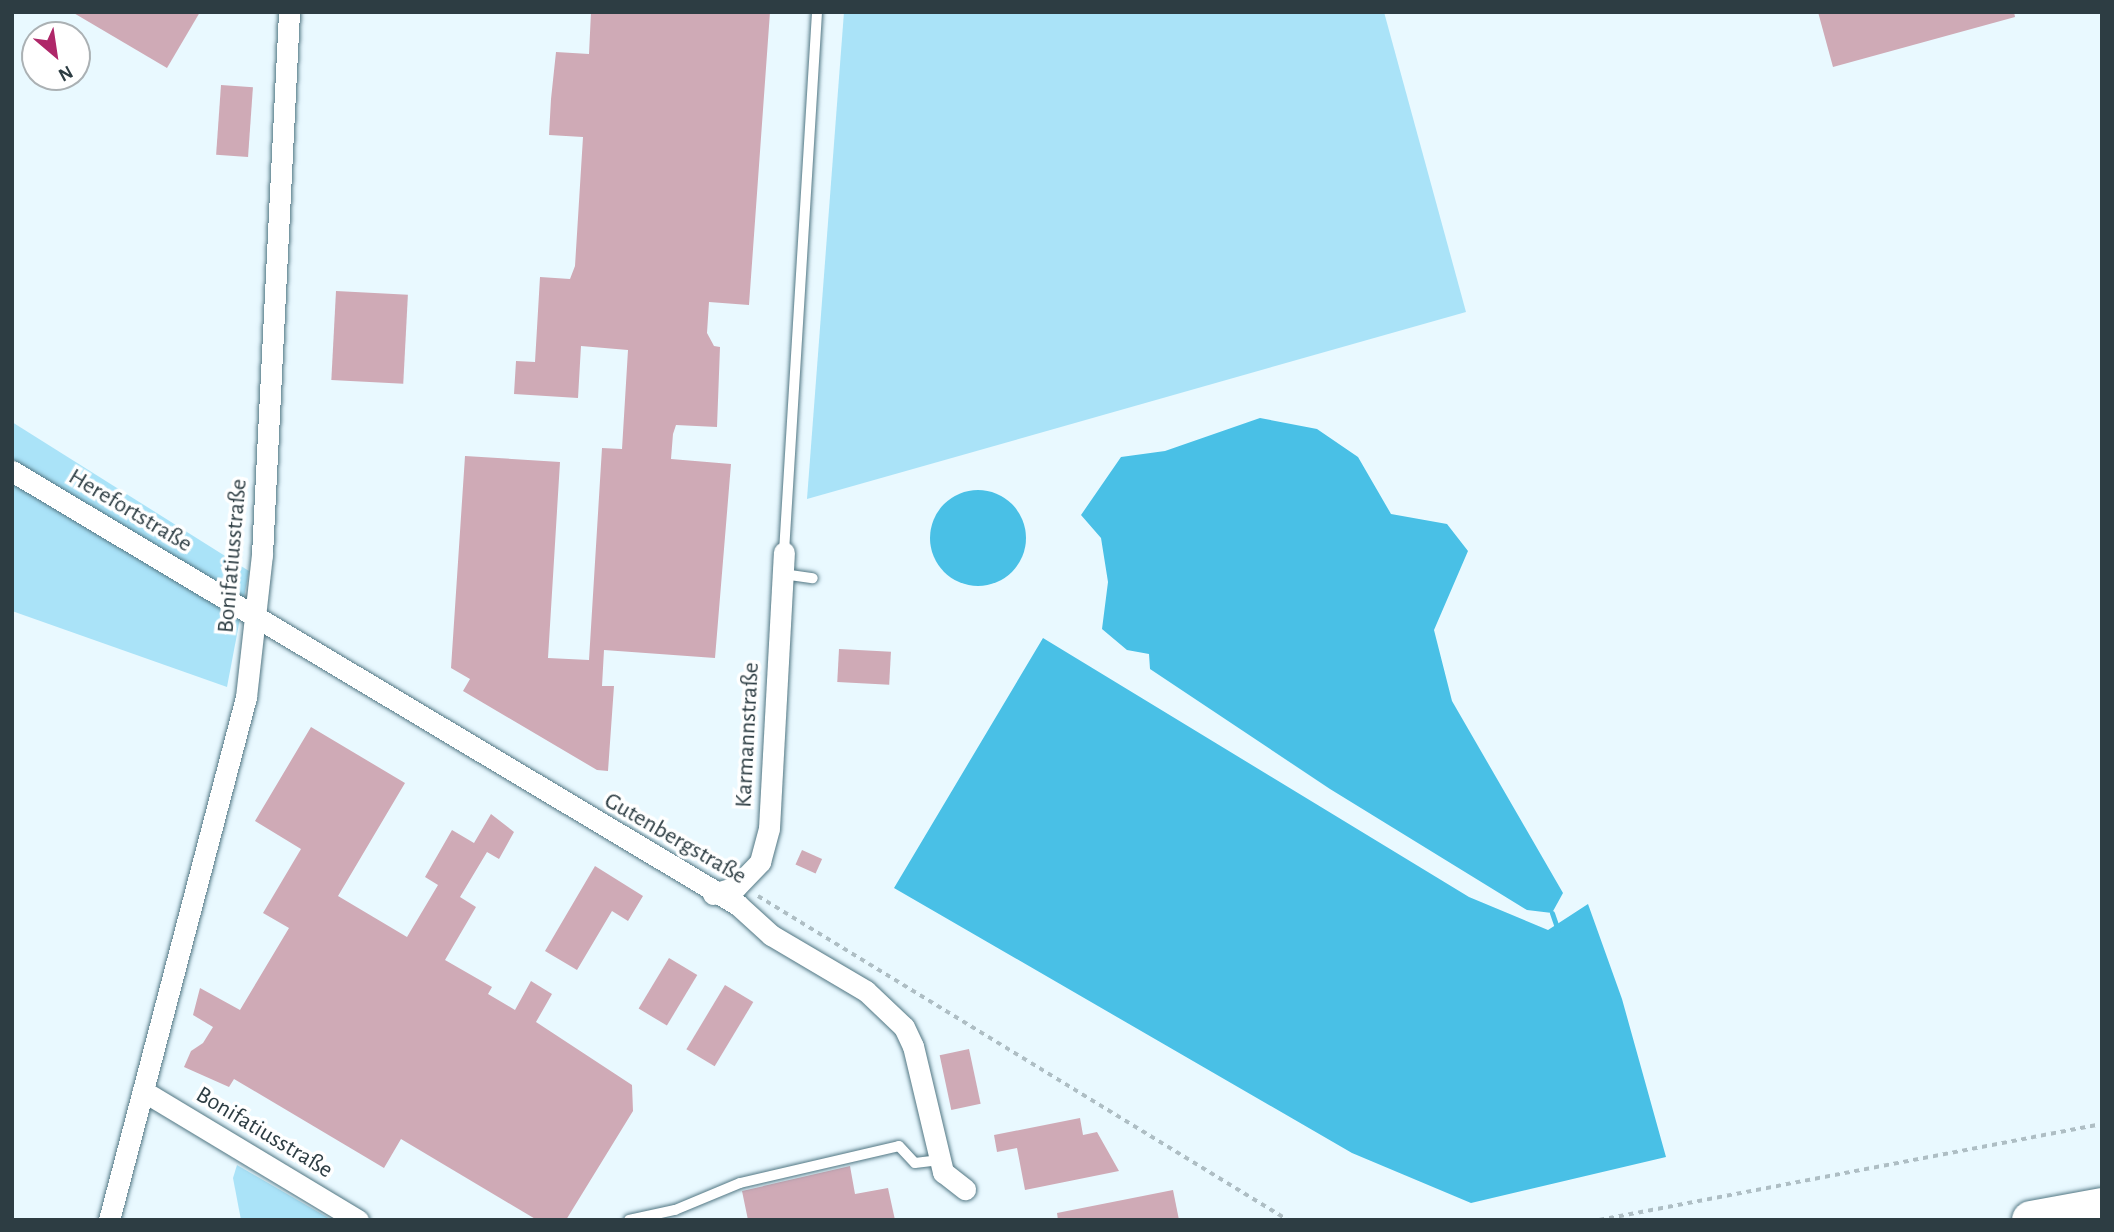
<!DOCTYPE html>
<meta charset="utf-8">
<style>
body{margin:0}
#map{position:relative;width:2114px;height:1232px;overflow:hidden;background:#e9f9ff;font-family:"Alegreya Sans",sans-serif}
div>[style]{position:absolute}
.green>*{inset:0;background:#aae3f8}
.water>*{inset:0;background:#49c0e6}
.round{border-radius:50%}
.stream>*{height:5px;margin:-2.5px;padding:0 2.5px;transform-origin:2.5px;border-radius:2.5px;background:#49c0e6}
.building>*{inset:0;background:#cfaab6;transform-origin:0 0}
.path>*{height:3.5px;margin-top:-1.75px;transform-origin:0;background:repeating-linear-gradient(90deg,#aebec4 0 5px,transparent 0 10px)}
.roads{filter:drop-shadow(0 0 2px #517683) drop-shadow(0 0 2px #517683)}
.lane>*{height:10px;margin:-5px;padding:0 5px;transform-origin:5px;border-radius:5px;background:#fff}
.street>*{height:21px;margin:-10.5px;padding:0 10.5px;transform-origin:10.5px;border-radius:10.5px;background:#fff}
.highway>*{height:38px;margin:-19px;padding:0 19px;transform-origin:19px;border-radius:19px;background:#fff}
span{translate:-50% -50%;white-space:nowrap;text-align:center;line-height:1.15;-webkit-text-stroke:7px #fff;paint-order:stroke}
.street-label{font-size:24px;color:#2d3d43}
.frame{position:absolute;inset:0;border:14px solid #2d3d43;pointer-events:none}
.north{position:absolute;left:21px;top:21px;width:70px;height:70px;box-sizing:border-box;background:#fff;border:2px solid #abb1b4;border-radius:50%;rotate:151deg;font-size:19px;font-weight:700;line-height:28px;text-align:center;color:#2d3d43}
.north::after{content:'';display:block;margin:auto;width:24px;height:32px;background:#af2769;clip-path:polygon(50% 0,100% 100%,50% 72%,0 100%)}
</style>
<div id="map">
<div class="green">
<i style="clip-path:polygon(844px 12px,1384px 12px,1466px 312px,807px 499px)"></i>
<i style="clip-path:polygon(12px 422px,249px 571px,227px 687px,12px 611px)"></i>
<i style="clip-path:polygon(237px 1165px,332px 1220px,241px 1220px,233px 1178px)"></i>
</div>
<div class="water">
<i style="clip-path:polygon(1260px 418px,1317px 429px,1358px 457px,1391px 514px,1447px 524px,1468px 551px,1434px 630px,1452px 701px,1563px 893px,1552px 913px,1527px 910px,1330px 789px,1150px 669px,1149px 654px,1127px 650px,1102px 629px,1108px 582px,1101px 538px,1081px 515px,1121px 457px,1165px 451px)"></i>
<i class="round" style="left:930px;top:490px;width:96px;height:96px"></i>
<i style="clip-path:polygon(1043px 638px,1469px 897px,1548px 930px,1588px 904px,1622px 999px,1666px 1157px,1471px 1203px,1352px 1153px,894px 888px)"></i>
</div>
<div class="stream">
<i style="left:1552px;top:913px;width:18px;rotate:71deg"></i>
</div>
<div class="building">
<i style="clip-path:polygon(72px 12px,200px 12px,167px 68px)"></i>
<i style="clip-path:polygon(591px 12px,770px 12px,749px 305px,709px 302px,707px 333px,714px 346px,720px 347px,717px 427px,676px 425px,673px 434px,671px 459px,731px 464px,715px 658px,604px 650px,602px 686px,614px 686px,608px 771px,597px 770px,463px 691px,470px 679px,451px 668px,465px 456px,560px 462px,548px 658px,589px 660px,602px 448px,622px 449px,628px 350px,581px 346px,578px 398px,514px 394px,516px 361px,535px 362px,540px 277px,570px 279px,575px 266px,583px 137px,549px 135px,551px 99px,556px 52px,589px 54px)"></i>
<i style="clip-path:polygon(1818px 12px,2014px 12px,2015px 17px,1833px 67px)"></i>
<i style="left:221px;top:85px;width:32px;height:70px;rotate:4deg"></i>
<i style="left:336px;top:291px;width:72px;height:89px;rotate:3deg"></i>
<i style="left:839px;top:649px;width:52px;height:33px;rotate:3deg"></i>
<i style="clip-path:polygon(311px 727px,405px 783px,338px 896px,407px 937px,438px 885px,425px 877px,452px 830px,474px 843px,491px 814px,514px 832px,499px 859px,487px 852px,460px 897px,476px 907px,445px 960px,492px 987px,488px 994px,515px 1010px,531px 981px,552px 994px,536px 1022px,632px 1085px,633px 1111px,566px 1220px,537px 1220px,401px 1139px,384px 1168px,234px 1079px,229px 1087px,184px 1067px,191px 1051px,203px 1043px,213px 1027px,193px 1015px,200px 988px,240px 1010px,289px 928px,263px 913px,301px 849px,255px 821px)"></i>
<i style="left:802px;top:850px;width:22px;height:16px;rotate:24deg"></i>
<i style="clip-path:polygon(595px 866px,643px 896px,628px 921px,612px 911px,577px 970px,545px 951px)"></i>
<i style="left:669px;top:958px;width:33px;height:59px;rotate:31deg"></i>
<i style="left:725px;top:985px;width:33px;height:75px;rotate:31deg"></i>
<i style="left:969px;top:1049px;width:56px;height:30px;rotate:78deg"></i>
<i style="clip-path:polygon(1080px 1118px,1083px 1135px,1097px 1132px,1119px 1171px,1025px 1190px,1017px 1148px,997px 1152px,994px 1135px)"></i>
<i style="clip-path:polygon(850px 1166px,855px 1194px,888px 1188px,895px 1220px,748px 1220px,742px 1191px)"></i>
<i style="clip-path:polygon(1173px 1190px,1179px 1220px,1058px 1220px,1057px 1213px)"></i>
</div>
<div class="path">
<i style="left:758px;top:896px;width:621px;rotate:31.44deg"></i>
<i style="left:1599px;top:1220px;width:512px;rotate:-10.81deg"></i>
</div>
<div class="roads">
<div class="lane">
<i style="left:784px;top:552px;width:541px;rotate:-86.5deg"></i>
<i style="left:783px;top:574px;width:30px;rotate:8deg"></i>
<i style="left:629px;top:1220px;width:47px;rotate:-12.3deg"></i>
<i style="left:675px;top:1210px;width:70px;rotate:-22.6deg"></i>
<i style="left:740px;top:1183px;width:163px;rotate:-13.1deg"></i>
<i style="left:899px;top:1146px;width:23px;rotate:47deg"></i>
<i style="left:915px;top:1163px;width:25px;rotate:-7deg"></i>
</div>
<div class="street">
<i style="left:12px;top:471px;width:846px;rotate:30.87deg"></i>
<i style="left:738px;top:905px;width:45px;rotate:42.3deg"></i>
<i style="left:771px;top:935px;width:110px;rotate:30.5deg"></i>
<i style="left:866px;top:991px;width:52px;rotate:43.5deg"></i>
<i style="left:904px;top:1027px;width:21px;rotate:65deg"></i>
<i style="left:913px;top:1046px;width:130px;rotate:76.6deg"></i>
<i style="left:943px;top:1172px;width:28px;rotate:38deg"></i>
<i style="left:713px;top:894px;width:24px;rotate:-17deg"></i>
<i style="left:736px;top:887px;width:35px;rotate:-46deg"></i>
<i style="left:760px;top:862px;width:35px;rotate:-75deg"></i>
<i style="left:769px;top:828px;width:276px;rotate:-86.9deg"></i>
<i style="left:143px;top:1091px;width:251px;rotate:31deg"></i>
<i style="left:109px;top:1220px;width:541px;rotate:-75.32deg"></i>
<i style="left:246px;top:697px;width:143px;rotate:-83.6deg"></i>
<i style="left:262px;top:555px;width:544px;rotate:-87.15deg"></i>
</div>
<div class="highway">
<i style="left:2031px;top:1220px;width:72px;rotate:-10.4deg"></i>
</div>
</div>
<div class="street-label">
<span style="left:130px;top:511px;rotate:31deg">Herefortstraße</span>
<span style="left:233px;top:556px;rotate:-85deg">Bonifatiusstraße</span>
<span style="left:748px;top:735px;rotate:-87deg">Karmannstraße</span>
<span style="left:675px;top:839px;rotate:30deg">Gutenbergstraße</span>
<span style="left:264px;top:1133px;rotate:31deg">Bonifatiusstraße</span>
</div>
<div class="frame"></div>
<div class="north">N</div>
</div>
